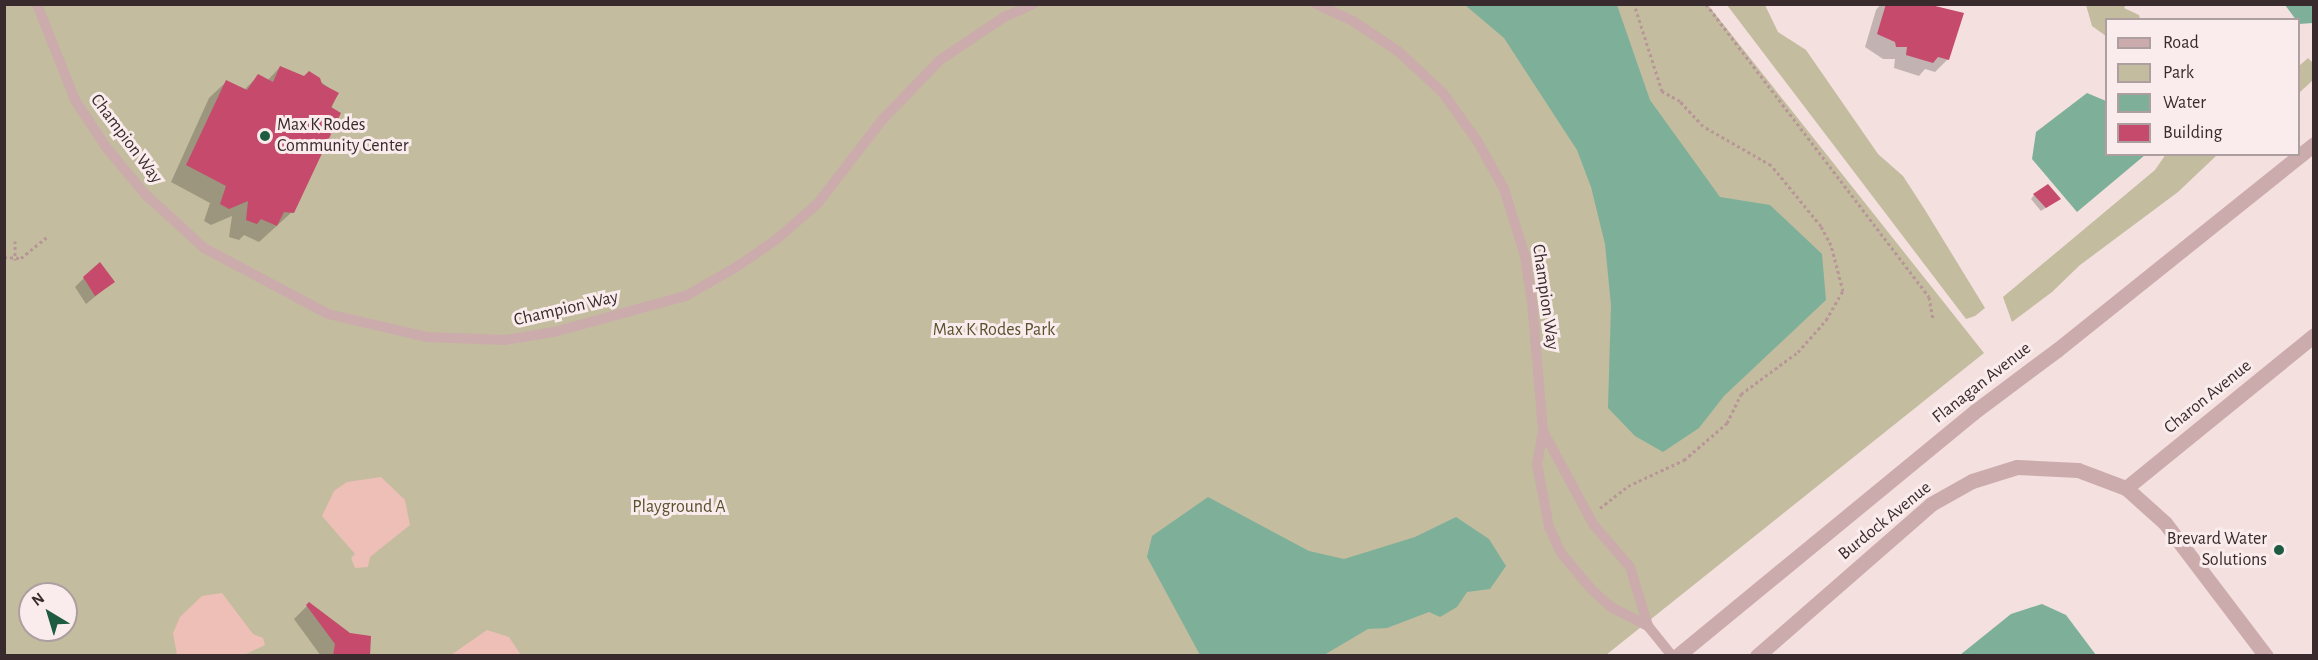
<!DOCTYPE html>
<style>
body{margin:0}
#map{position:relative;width:2318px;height:660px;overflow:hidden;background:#f3e0df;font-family:"Alegreya Sans",sans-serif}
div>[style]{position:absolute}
.green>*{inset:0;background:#c3bc9f}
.sand>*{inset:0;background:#eebfb6}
.water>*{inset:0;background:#7eb099}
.shadow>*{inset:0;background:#0003}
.building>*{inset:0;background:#c64a6b}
.path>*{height:3px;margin-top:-1.5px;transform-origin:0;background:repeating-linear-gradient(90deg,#b89597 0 3px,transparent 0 6px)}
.service>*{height:10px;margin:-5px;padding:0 5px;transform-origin:5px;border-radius:5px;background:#ccabac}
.minor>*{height:15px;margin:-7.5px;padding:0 7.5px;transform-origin:7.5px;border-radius:7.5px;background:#ccabac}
.dots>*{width:16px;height:16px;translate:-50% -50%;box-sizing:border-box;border:3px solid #faecec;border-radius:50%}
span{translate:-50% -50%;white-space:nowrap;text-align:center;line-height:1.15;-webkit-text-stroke:6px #faecec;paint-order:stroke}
.poi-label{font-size:18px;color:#392a2d}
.left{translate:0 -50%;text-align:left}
.right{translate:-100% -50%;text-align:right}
.street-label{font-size:18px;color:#392a2d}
.park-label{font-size:18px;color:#58522e}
.frame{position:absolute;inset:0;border:6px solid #392a2d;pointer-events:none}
.legend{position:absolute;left:2105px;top:18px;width:195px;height:138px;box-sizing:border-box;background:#faecec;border:2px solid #ad9ea0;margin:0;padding:8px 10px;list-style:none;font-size:18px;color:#392a2d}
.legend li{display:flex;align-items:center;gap:12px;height:30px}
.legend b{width:30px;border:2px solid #ad9ea0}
.north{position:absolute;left:18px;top:582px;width:60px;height:60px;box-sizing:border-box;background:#faecec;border:2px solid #ad9ea0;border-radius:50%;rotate:322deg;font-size:16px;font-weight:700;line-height:24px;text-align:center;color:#392a2d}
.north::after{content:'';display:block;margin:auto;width:21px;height:27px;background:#1f5b41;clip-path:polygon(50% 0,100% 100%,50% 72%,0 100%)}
</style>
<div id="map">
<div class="green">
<i style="clip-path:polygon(evenodd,4px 5px,1708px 5px,1984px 353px,1606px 655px,5px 655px,4px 5px,30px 594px,66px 594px,66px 630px,30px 630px,30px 594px)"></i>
<i style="clip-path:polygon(1727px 5px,1765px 5px,1778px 32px,1806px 50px,1878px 154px,1903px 176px,1925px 210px,1985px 308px,1975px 316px,1966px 319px)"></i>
<i style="clip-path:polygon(2086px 5px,2126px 5px,2124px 8px,2139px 15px,2140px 19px,2106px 20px,2106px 36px,2092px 26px)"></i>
<i style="clip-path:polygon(2308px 58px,2313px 63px,2313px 80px,2299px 93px,2299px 66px)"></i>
<i style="clip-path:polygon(2166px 154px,2217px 155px,2178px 192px,2080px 265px,2052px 292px,2012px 322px,2003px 297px,2155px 170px)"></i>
</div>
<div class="sand">
<i style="clip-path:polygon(381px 477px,405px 500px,410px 525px,370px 557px,368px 567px,355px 568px,351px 558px,355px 554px,322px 516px,334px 491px,347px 482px)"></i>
<i style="clip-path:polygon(222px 593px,253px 634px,263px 638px,265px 645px,244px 655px,177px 655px,173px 633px,180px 617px,202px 596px)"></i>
<i style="clip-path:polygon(487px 630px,509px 637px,521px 655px,451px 655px)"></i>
</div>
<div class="water">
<i style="clip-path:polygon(1465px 5px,1617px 5px,1650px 100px,1720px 197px,1770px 205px,1822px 254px,1826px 300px,1724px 396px,1699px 428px,1663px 452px,1635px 436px,1608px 408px,1611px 305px,1605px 244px,1591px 187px,1577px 150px,1504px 38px)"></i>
<i style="clip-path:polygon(2285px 5px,2313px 5px,2313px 23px,2299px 24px)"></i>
<i style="clip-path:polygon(2087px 93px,2106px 101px,2106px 154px,2145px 155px,2077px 212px,2032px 159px,2036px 132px)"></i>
<i style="clip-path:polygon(1208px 497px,1309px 551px,1344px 559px,1415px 537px,1456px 517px,1489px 539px,1506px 566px,1490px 589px,1467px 592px,1457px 607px,1440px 617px,1429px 612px,1387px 628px,1368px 629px,1324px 655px,1200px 655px,1147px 557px,1152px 536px)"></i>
<i style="clip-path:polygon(2042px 604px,2066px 615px,2096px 655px,1960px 655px,2011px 614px)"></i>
</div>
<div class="shadow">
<i style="clip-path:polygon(1881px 4px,1921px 4px,1948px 59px,1935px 72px,1925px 69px,1919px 76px,1894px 68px,1895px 59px,1883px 59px,1865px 47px,1876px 10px)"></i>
<i style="clip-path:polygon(280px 67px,304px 78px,309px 73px,337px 94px,292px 212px,259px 242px,244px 235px,239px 240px,229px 237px,232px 216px,211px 225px,204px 221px,210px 203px,171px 182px,209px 98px,226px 82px,244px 90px,258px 76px,267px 81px)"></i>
<i style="clip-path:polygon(2034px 195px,2059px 199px,2041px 211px,2031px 199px)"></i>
<i style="clip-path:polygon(84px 278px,113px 282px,86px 304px,75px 287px)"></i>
<i style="clip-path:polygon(309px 604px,368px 656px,321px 656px,294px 619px)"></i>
</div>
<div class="building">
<i style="clip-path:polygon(1886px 4px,1927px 4px,1964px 13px,1949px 60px,1938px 57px,1933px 63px,1906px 55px,1907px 47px,1896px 47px,1895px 42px,1877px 34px)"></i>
<i style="clip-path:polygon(280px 66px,304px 76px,309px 71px,320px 78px,322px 84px,339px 93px,331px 107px,341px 113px,294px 213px,284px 212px,277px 226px,261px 219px,257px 224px,246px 220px,248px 201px,229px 209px,220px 204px,226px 186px,186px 165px,226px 80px,247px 90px,258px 74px,273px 82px)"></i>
<i style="clip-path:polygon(2048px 184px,2061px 199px,2046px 208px,2033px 194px)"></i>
<i style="clip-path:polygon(100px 262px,115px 282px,95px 296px,83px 277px)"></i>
<i style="clip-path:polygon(309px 602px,350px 633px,371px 636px,370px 656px,333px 656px,335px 644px,306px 605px)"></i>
</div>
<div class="path">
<i style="left:1706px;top:4px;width:368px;rotate:52.7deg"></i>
<i style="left:1929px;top:297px;width:23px;rotate:80deg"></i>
<i style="left:15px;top:241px;width:19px;rotate:90deg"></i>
<i style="left:4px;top:257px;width:17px;rotate:3deg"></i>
<i style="left:21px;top:258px;width:33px;rotate:-39deg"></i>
<i style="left:1600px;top:508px;width:36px;rotate:-38deg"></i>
<i style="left:1628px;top:486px;width:62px;rotate:-24.9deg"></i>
<i style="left:1684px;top:460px;width:57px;rotate:-40.7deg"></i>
<i style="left:1727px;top:423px;width:32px;rotate:-64deg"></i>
<i style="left:1741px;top:394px;width:71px;rotate:-36.4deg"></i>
<i style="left:1798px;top:352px;width:43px;rotate:-48.8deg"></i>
<i style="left:1826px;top:320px;width:34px;rotate:-60deg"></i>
<i style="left:1843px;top:291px;width:48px;rotate:-104.6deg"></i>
<i style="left:1831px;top:245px;width:21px;rotate:-118deg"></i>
<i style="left:1821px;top:226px;width:79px;rotate:-129.3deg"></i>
<i style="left:1771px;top:165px;width:78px;rotate:-150.2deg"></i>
<i style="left:1703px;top:126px;width:34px;rotate:-133deg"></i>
<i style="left:1680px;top:101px;width:21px;rotate:-151deg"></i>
<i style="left:1662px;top:91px;width:91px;rotate:-107.8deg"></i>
</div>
<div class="service">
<i style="left:37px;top:4px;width:103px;rotate:68.4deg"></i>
<i style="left:75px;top:100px;width:56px;rotate:56.6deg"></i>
<i style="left:106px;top:147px;width:60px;rotate:50.4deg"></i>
<i style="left:144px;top:193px;width:81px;rotate:42.5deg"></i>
<i style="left:204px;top:248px;width:140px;rotate:28deg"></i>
<i style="left:328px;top:314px;width:102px;rotate:13.1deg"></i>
<i style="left:427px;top:337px;width:78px;rotate:2.2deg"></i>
<i style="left:505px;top:340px;width:50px;rotate:-9.3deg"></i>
<i style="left:554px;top:332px;width:137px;rotate:-15.3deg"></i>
<i style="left:686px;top:296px;width:60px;rotate:-30deg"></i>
<i style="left:738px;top:266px;width:47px;rotate:-34.7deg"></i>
<i style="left:777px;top:239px;width:55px;rotate:-41.3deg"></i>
<i style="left:818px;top:203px;width:106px;rotate:-52.3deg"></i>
<i style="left:883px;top:119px;width:82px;rotate:-46deg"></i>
<i style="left:940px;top:60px;width:77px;rotate:-33.9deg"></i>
<i style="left:1004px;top:17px;width:32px;rotate:-24deg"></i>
<i style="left:1316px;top:4px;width:41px;rotate:24.7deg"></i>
<i style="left:1353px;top:21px;width:55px;rotate:34deg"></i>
<i style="left:1399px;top:52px;width:60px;rotate:43deg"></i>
<i style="left:1443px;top:93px;width:60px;rotate:54.5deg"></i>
<i style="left:1478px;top:142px;width:54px;rotate:61deg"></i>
<i style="left:1504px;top:189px;width:70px;rotate:72.6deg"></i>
<i style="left:1525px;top:256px;width:47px;rotate:81.3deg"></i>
<i style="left:1532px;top:302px;width:129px;rotate:85.1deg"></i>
<i style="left:1543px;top:431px;width:34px;rotate:100deg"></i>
<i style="left:1537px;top:464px;width:64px;rotate:79.2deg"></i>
<i style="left:1549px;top:527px;width:29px;rotate:65deg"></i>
<i style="left:1561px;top:553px;width:48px;rotate:50deg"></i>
<i style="left:1592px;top:590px;width:25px;rotate:42deg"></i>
<i style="left:1611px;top:607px;width:42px;rotate:27.2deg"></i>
<i style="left:1543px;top:431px;width:106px;rotate:61.7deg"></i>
<i style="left:1593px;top:524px;width:57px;rotate:49.3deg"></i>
<i style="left:1630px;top:567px;width:62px;rotate:73deg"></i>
<i style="left:1648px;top:626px;width:38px;rotate:51deg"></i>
</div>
<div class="minor">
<i style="left:2126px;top:488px;width:242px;rotate:-39.1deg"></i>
<i style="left:1677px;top:656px;width:384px;rotate:-39.4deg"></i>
<i style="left:1974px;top:412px;width:104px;rotate:-36.8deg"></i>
<i style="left:2057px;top:350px;width:329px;rotate:-38.7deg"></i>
<i style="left:1757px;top:656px;width:231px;rotate:-41.1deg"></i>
<i style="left:1931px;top:504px;width:47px;rotate:-29.3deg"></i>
<i style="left:1972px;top:481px;width:47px;rotate:-17.3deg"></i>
<i style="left:2017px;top:467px;width:61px;rotate:2.8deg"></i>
<i style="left:2078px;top:470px;width:51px;rotate:20.6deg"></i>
<i style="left:2126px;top:488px;width:52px;rotate:41.9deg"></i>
<i style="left:2165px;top:523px;width:167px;rotate:52.8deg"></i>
</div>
<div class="dots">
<i style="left:265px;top:136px;background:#1f5b41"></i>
<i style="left:2279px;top:550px;background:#1f5b41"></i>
</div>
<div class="poi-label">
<span class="left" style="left:277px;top:136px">Max K Rodes<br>Community Center</span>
<span class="right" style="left:2267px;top:550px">Brevard Water<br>Solutions</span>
</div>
<div class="street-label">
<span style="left:126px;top:139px;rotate:53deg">Champion Way</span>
<span style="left:1545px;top:297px;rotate:82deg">Champion Way</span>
<span style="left:566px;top:309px;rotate:-13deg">Champion Way</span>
<span style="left:1982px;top:383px;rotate:-38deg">Flanagan Avenue</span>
<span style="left:2208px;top:397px;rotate:-39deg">Charon Avenue</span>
<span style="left:1885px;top:521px;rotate:-39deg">Burdock Avenue</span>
</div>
<div class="park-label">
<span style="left:994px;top:330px">Max K Rodes Park</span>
<span style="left:679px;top:507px">Playground A</span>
</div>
<div class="frame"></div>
<ul class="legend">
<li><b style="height:8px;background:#ccabac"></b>Road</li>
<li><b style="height:16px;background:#c3bc9f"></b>Park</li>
<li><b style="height:16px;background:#7eb099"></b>Water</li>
<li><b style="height:16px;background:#c64a6b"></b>Building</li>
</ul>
<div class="north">N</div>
</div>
